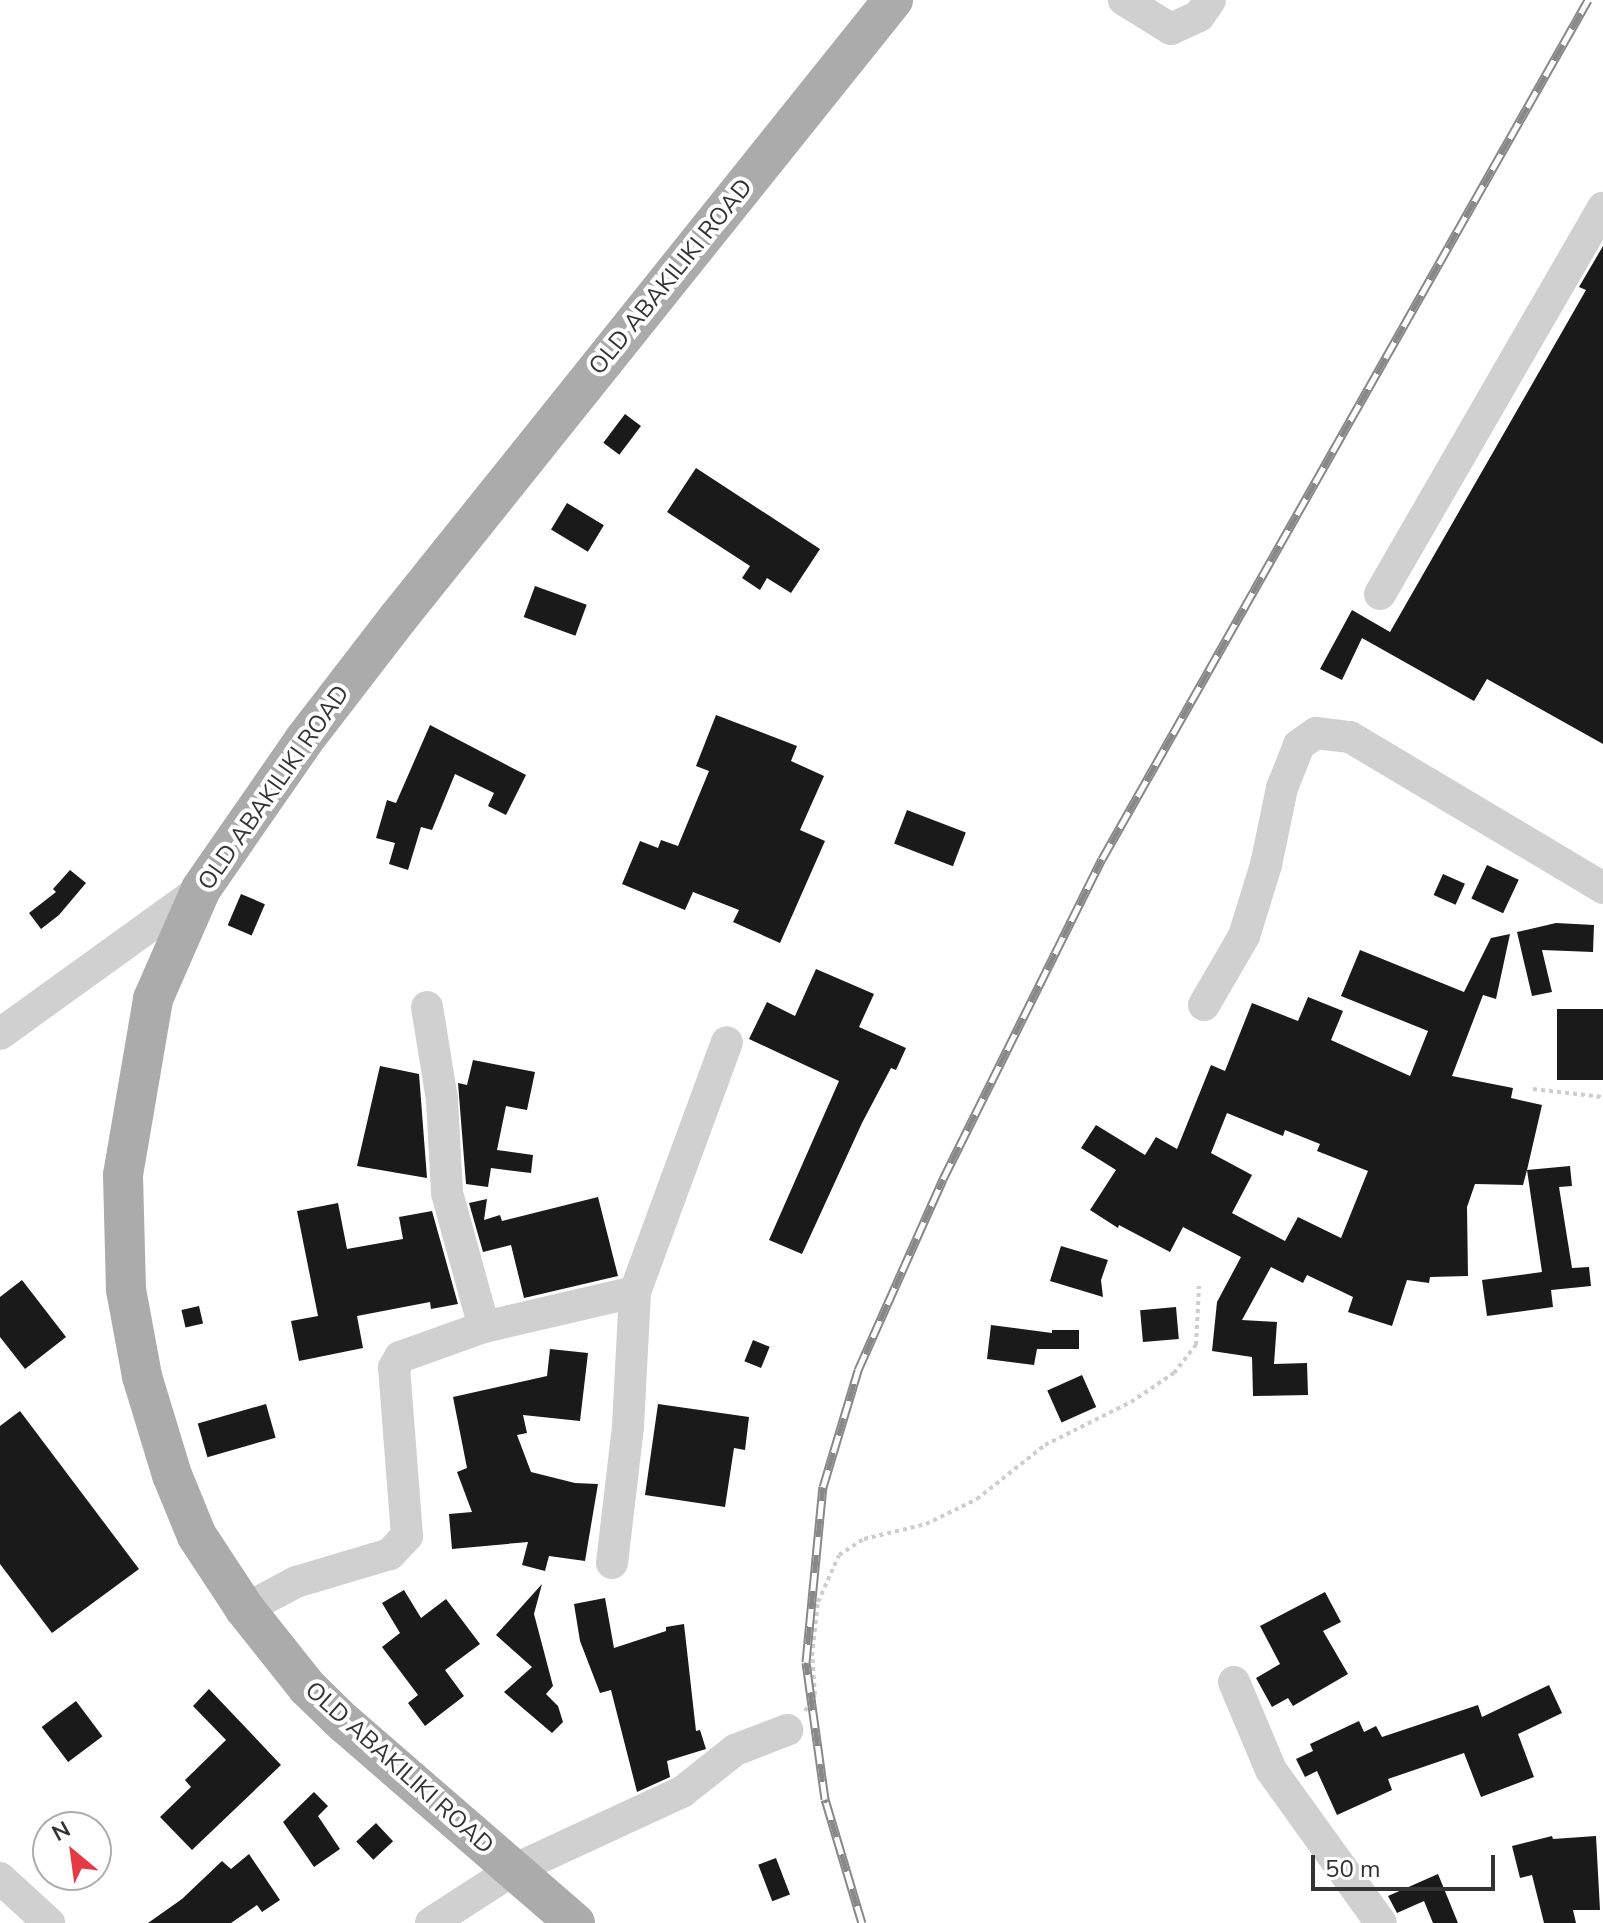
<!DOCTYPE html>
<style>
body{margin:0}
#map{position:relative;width:1603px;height:1923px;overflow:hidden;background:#fff;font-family:"Nunito Sans",sans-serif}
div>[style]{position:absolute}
.building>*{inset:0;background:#1a1a1a;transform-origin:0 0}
.path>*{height:4px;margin-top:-2px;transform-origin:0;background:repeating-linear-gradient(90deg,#cdcdcd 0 4px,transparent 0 8px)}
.minor>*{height:32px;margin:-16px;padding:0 16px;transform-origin:16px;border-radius:16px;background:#d0d0d0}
.major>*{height:40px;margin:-20px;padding:0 20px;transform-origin:20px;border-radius:20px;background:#ababab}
.rail>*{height:9px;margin-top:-4.5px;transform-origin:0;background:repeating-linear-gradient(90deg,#fff 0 18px,#888 0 36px);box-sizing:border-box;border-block:2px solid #888}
span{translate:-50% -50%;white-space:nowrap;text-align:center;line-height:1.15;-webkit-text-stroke:8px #fff;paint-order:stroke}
.street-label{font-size:24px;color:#333}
.north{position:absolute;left:32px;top:1811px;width:80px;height:80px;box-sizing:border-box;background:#fff;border:2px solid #adadad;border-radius:50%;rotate:331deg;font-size:22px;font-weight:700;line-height:32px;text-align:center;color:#333}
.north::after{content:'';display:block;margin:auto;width:28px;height:36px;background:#e63946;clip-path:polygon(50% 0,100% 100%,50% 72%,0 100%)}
.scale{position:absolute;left:1311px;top:1855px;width:184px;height:36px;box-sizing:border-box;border:4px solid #333;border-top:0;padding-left:10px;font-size:24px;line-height:28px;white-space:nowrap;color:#333;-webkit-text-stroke:6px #fff;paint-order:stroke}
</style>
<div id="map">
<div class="building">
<i style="clip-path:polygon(1603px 246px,1603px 744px,1487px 679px,1474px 701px,1362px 638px,1342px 680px,1320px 669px,1352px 610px,1390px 632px,1586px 290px,1579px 287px)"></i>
<i style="left:625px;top:414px;width:20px;height:36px;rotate:37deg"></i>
<i style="clip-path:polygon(696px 468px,820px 549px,791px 593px,767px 578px,760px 590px,742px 578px,750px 566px,667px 512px)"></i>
<i style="left:567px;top:503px;width:43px;height:31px;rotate:31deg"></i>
<i style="left:535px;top:586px;width:55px;height:33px;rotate:20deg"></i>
<i style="clip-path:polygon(716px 715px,797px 746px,791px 761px,824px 776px,800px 830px,825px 841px,780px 943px,733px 922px,739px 910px,693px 892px,685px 910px,622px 884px,640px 841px,658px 848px,661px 840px,678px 846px,709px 771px,696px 766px)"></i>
<i style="clip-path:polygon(430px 725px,526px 775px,506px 815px,488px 806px,494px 793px,455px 774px,432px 830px,421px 827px,408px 870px,389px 864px,395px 843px,376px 838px,387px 800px,396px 803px)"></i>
<i style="left:907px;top:810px;width:63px;height:36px;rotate:21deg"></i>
<i style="left:1487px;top:865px;width:35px;height:37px;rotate:25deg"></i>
<i style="clip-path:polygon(70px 870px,86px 883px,59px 915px,41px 929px,29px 913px,56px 892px,53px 889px)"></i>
<i style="left:1443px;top:874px;width:24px;height:23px;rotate:24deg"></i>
<i style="left:241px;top:894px;width:26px;height:34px;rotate:23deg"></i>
<i style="clip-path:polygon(1556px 923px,1594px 925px,1593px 952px,1542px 950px,1552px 992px,1532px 996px,1517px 932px)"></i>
<i style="clip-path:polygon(evenodd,1510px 934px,1496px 999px,1483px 995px,1452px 1076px,1513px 1088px,1511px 1098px,1542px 1105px,1527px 1170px,1570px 1166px,1572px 1186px,1559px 1187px,1572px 1268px,1589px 1267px,1591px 1286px,1551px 1290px,1553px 1307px,1487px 1316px,1482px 1280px,1542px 1272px,1527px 1170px,1523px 1185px,1475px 1184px,1467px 1207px,1468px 1276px,1430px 1277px,1429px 1283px,1407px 1280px,1392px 1326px,1348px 1312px,1353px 1297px,1307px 1275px,1303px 1283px,1271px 1267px,1242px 1320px,1277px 1322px,1274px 1364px,1307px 1363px,1308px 1395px,1253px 1396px,1252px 1357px,1212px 1351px,1217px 1302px,1241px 1257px,1183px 1227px,1170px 1252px,1119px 1225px,1118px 1228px,1090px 1210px,1116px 1170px,1081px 1148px,1096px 1125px,1145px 1155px,1156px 1137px,1177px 1149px,1211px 1065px,1225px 1071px,1252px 1003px,1298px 1021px,1308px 997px,1343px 1011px,1331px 1040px,1410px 1076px,1428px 1031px,1341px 996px,1360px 950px,1464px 992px,1491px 938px,1510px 934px,1227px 1113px,1283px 1136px,1285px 1130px,1320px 1144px,1317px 1151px,1368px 1171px,1341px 1238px,1298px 1217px,1285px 1241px,1232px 1213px,1252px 1175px,1211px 1153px,1227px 1113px)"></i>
<i style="clip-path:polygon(816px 969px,874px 994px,859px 1027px,906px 1048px,896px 1070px,891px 1068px,862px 1123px,802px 1254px,769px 1240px,839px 1081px,749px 1039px,767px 1002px,795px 1016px)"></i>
<i style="left:1603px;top:1009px;width:71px;height:46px;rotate:90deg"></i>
<i style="clip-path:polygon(473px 1060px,535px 1072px,527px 1110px,506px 1106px,497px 1150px,533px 1155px,531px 1173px,491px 1168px,488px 1187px,466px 1184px,458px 1083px,467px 1085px)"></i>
<i style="clip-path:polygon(380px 1066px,419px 1074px,427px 1178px,357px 1166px)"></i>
<i style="clip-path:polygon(598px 1197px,618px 1276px,524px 1298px,511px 1245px,483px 1252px,469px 1203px,487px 1199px,484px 1220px,500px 1215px,502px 1221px)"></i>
<i style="clip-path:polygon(338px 1203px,347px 1249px,403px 1239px,399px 1217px,432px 1211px,458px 1304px,431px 1309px,430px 1302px,357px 1316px,363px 1348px,299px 1361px,291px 1321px,318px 1316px,297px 1211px)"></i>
<i style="clip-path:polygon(1061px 1246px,1108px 1260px,1101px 1280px,1103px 1297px,1050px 1281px)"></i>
<i style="clip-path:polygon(22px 1280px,66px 1337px,25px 1369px,0 1337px,0 1297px)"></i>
<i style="left:199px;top:1306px;width:18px;height:18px;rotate:77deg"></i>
<i style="left:1176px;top:1307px;width:32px;height:36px;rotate:85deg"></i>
<i style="clip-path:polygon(991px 1325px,1052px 1333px,1052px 1330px,1079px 1330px,1079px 1349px,1037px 1349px,1034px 1365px,987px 1359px)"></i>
<i style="left:753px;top:1340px;width:18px;height:23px;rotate:22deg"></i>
<i style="clip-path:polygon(550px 1349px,588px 1353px,580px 1421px,523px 1415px,527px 1433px,517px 1435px,531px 1472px,575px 1483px,598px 1484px,585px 1561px,549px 1556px,545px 1571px,522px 1565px,528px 1542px,452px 1549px,449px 1514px,472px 1512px,457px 1472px,467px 1468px,453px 1397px,547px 1376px)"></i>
<i style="left:1082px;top:1375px;width:35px;height:38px;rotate:66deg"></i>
<i style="left:266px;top:1404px;width:35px;height:71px;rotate:74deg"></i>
<i style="clip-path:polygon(658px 1404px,749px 1417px,745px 1450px,734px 1448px,725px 1507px,645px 1495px)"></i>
<i style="clip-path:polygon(20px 1411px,139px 1569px,52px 1633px,0 1564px,0 1426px)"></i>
<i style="clip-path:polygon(542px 1584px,534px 1614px,553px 1686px,546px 1694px,558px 1706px,563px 1722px,552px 1733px,504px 1692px,532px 1667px,496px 1635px)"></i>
<i style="clip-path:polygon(404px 1590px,421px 1618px,446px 1599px,480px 1644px,445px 1670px,464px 1696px,425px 1726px,408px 1703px,418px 1695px,382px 1647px,400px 1633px,382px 1603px)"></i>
<i style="clip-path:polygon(1325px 1592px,1341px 1622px,1323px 1631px,1348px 1674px,1293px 1706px,1288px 1698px,1272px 1707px,1256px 1678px,1280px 1664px,1260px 1626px)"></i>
<i style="clip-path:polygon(605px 1598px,614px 1648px,666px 1631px,666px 1627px,684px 1624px,696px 1731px,700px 1730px,706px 1749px,667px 1761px,670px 1777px,637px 1792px,611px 1690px,600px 1693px,580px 1641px,574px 1604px)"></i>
<i style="clip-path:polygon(1549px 1685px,1562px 1713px,1518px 1734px,1534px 1777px,1481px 1797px,1464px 1753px,1388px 1779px,1392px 1790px,1337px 1815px,1317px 1771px,1305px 1777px,1296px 1759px,1313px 1751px,1310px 1744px,1359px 1721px,1364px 1732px,1376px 1726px,1382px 1737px,1478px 1705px,1482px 1717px)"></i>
<i style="clip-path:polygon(209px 1689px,281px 1765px,192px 1850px,160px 1817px,191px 1787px,185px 1780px,226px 1740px,193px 1706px)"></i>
<i style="left:76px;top:1701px;width:44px;height:43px;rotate:53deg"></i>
<i style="clip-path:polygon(314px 1792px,328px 1806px,318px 1816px,340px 1849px,314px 1867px,283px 1822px)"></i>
<i style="left:376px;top:1823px;width:25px;height:27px;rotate:47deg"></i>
<i style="clip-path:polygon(1552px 1836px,1553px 1839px,1596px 1836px,1600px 1910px,1573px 1910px,1576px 1923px,1544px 1923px,1532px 1875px,1520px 1878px,1512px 1846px)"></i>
<i style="clip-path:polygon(249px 1854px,280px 1900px,262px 1912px,257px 1905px,231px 1923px,148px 1923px,182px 1899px,222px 1861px,231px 1869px)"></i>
<i style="left:776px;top:1858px;width:39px;height:19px;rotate:69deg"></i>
<i style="clip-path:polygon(1438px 1874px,1458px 1923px,1433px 1923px,1424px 1901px,1397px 1913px,1388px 1896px)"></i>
</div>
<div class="path">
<i style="left:1533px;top:1089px;width:70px;rotate:6.5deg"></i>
<i style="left:805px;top:1711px;width:19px;rotate:-58deg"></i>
<i style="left:815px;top:1695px;width:39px;rotate:-94deg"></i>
<i style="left:812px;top:1656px;width:54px;rotate:-83.7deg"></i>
<i style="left:818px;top:1602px;width:51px;rotate:-65.9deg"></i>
<i style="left:839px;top:1555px;width:30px;rotate:-33deg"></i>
<i style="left:864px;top:1539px;width:64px;rotate:-13.6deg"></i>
<i style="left:926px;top:1524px;width:57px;rotate:-26.1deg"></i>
<i style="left:977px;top:1499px;width:87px;rotate:-38.5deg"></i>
<i style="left:1045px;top:1445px;width:96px;rotate:-26.6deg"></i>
<i style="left:1131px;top:1402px;width:52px;rotate:-34deg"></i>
<i style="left:1174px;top:1373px;width:36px;rotate:-52deg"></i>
<i style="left:1196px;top:1345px;width:59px;rotate:-87.1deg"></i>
</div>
<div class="minor">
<i style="left:1124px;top:0;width:55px;rotate:31.7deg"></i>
<i style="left:1171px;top:29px;width:31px;rotate:-25deg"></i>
<i style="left:1199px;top:16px;width:19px;rotate:-55deg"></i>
<i style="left:1380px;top:594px;width:446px;rotate:-60deg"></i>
<i style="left:1204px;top:1005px;width:80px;rotate:-59.9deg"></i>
<i style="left:1244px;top:936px;width:74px;rotate:-72.8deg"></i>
<i style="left:1266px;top:865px;width:79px;rotate:-78.3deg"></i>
<i style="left:1282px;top:788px;width:46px;rotate:-68.4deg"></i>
<i style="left:1299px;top:745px;width:21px;rotate:-35deg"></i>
<i style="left:1316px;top:733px;width:34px;rotate:7deg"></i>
<i style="left:1350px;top:737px;width:295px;rotate:30.8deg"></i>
<i style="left:427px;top:1007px;width:94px;rotate:80.8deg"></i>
<i style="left:442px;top:1100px;width:93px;rotate:86.9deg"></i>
<i style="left:447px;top:1193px;width:139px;rotate:74.6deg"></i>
<i style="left:0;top:1034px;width:248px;rotate:-35.8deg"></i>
<i style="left:612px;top:1563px;width:138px;rotate:-83.3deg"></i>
<i style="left:628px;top:1426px;width:134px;rotate:-87deg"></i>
<i style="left:245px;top:1609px;width:58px;rotate:-27.9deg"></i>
<i style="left:296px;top:1582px;width:98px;rotate:-16.6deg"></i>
<i style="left:390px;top:1554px;width:25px;rotate:-47deg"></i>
<i style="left:407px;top:1536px;width:169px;rotate:-94.4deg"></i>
<i style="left:394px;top:1368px;width:13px;rotate:-61deg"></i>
<i style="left:400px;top:1357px;width:89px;rotate:-19.7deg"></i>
<i style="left:484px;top:1327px;width:155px;rotate:-13.1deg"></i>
<i style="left:635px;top:1292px;width:266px;rotate:-69.8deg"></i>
<i style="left:1234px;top:1682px;width:95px;rotate:67.2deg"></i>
<i style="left:1271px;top:1770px;width:188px;rotate:54.3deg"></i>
<i style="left:0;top:1878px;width:67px;rotate:42.6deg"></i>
<i style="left:431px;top:1923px;width:98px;rotate:-32.9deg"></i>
<i style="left:513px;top:1870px;width:186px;rotate:-24.8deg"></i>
<i style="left:682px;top:1792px;width:68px;rotate:-38.4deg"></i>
<i style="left:735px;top:1750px;width:56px;rotate:-21deg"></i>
</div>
<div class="major">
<i style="left:575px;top:1923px;width:304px;rotate:-139.1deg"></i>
<i style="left:345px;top:1724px;width:53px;rotate:-135.8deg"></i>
<i style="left:307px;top:1687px;width:100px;rotate:-128.5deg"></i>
<i style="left:245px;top:1609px;width:87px;rotate:-123.3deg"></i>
<i style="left:197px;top:1536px;width:66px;rotate:-112.3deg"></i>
<i style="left:172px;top:1475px;width:103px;rotate:-106.9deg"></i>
<i style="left:142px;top:1376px;width:87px;rotate:-100.5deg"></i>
<i style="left:126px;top:1290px;width:115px;rotate:-91.5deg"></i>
<i style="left:123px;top:1175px;width:179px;rotate:-80.3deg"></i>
<i style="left:153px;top:999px;width:120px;rotate:-66.4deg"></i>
<i style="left:201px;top:889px;width:181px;rotate:-55.3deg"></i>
<i style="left:304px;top:740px;width:154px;rotate:-52.4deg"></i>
<i style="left:398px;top:618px;width:792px;rotate:-51.31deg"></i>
</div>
<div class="rail">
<i style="left:862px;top:1923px;width:129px;rotate:-106.6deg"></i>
<i style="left:825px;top:1799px;width:138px;rotate:-97.9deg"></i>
<i style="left:806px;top:1662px;width:176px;rotate:-84.5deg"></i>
<i style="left:823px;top:1487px;width:122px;rotate:-73.3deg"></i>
<i style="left:858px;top:1370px;width:209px;rotate:-66deg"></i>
<i style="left:943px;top:1179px;width:357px;rotate:-63.6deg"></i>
<i style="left:1102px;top:859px;width:987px;rotate:-60.5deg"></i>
</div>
<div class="street-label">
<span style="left:671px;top:277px;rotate:-51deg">OLD ABAKILIKI ROAD</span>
<span style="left:274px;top:788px;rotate:-55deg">OLD ABAKILIKI ROAD</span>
<span style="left:399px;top:1768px;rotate:42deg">OLD ABAKILIKI ROAD</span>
</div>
<div class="north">N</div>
<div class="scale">50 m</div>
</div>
